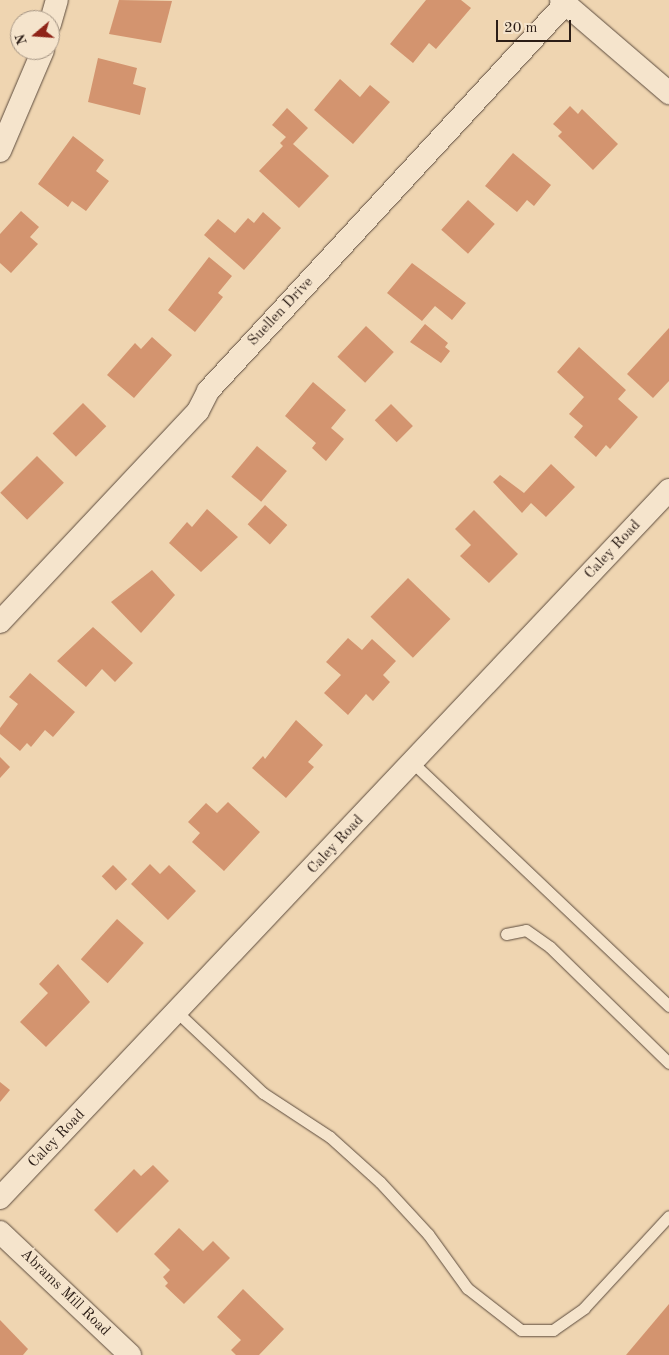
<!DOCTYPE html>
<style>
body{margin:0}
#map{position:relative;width:669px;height:1355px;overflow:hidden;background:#efd5b1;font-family:"Old Standard TT",serif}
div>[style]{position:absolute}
.building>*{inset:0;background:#d3946f;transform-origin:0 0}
.roads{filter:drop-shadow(0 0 1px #5c4b3d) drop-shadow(0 0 1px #5c4b3d)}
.service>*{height:11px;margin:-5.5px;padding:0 5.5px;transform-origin:5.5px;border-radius:5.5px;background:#f5e4cc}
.minor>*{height:22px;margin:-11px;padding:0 11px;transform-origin:11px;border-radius:11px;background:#f5e4cc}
span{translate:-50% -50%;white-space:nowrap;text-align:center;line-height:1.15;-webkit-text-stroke:5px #f5e4cc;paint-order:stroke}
.street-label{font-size:15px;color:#2b1d16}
.north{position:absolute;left:10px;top:10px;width:50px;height:50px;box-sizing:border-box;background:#f5e4cc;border:1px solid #a49483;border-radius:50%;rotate:252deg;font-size:14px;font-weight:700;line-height:20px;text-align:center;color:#2b1d16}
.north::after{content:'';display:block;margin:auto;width:18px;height:22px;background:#8f2418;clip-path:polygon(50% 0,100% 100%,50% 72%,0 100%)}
.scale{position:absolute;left:496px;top:20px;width:75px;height:22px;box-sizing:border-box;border:2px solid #2b1d16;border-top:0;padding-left:6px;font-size:15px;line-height:18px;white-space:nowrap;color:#2b1d16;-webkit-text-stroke:4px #f5e4cc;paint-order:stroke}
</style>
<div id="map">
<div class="building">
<i style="clip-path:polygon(119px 0,172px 1px,161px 43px,109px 34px)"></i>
<i style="clip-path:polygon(426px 0,461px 0,471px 8px,436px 49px,429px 43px,413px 63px,390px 44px)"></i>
<i style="clip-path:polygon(98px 58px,137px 68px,133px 84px,146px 88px,140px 115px,88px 102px)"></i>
<i style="clip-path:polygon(340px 79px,360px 97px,370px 85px,390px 102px,353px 144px,314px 110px)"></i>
<i style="clip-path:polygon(570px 106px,578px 114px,582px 109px,618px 144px,593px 170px,558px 136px,562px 132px,553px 124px)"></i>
<i style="clip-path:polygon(287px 108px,308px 128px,293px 144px,329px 176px,299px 208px,259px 171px,283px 146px,280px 143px,286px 137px,272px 125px)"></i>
<i style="clip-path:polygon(73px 136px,104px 160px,96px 171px,109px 181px,86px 211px,72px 201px,68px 207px,38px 184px)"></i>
<i style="clip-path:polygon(513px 153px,551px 185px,534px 206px,527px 200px,517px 212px,485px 186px)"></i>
<i style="left:468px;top:200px;width:36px;height:40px;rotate:42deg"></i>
<i style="clip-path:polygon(21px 211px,39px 227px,30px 237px,38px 244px,11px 273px,0 263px,0 234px)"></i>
<i style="clip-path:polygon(263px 212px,281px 228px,244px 270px,204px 235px,218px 219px,235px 233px,248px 218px,254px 223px)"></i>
<i style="clip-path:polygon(209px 257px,232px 276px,218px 293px,223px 297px,195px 332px,168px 310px)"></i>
<i style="clip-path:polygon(412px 263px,466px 303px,452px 320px,435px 306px,422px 321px,387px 293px)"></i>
<i style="clip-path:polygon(425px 324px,448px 343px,445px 347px,450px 351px,441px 363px,410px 342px)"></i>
<i style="left:366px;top:326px;width:38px;height:42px;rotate:43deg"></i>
<i style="clip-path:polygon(669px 328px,669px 381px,653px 398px,627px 374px)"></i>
<i style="clip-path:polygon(152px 337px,172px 355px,134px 398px,107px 375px,135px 343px,141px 349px)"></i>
<i style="clip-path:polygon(579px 347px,626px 390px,618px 399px,638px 417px,610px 449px,606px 445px,596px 457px,574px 437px,583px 426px,569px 414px,584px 397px,557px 372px)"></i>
<i style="clip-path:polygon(313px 382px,346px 410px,331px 428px,344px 439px,326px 461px,312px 448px,316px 443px,285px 416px)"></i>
<i style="left:83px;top:403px;width:33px;height:43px;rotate:45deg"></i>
<i style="left:391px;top:404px;width:31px;height:23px;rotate:45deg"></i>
<i style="left:257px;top:446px;width:39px;height:40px;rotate:40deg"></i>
<i style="left:37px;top:456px;width:38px;height:52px;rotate:45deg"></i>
<i style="clip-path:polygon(551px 464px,575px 487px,546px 517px,531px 503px,522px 513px,493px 482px,500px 475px,524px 493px)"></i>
<i style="left:265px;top:505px;width:30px;height:26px;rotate:42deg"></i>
<i style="clip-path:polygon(207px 509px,238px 537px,201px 572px,169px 543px,187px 522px,192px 527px)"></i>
<i style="clip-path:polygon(474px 510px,518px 554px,489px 583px,460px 556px,471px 545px,455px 529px)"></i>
<i style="clip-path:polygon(152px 570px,175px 595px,141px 633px,111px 602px)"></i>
<i style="left:408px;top:578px;width:59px;height:54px;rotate:44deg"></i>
<i style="clip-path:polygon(93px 627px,133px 663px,115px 682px,102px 669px,86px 687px,57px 661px)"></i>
<i style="clip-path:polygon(348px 638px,362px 650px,372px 639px,396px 661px,383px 675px,390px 682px,373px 701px,366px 694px,348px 715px,324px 693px,341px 675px,326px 662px)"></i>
<i style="clip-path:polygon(30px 673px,75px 712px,53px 737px,45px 730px,31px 747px,27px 743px,20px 751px,0 734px,0 728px,18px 704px,9px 697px)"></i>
<i style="clip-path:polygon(296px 720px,323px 745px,308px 762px,314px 767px,286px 798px,252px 768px,263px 756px,265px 759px)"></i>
<i style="clip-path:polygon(0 757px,10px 767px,0 778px)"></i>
<i style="clip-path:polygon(228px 802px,260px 832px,224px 871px,192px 842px,200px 833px,188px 822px,206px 803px,217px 813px)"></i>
<i style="clip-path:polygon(150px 864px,160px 874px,169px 865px,196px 891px,168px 920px,131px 884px)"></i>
<i style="left:113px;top:865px;width:20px;height:16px;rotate:45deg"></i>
<i style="left:117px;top:919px;width:36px;height:54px;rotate:42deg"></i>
<i style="clip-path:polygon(58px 964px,90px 1002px,46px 1047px,20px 1022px,48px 993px,39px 984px)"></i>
<i style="clip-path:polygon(0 1082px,10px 1090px,0 1102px)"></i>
<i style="clip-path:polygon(153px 1165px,169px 1181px,117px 1233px,94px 1210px,134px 1169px,141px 1176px)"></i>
<i style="clip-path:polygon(179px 1228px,203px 1251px,213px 1241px,230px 1258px,184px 1304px,165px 1286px,168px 1283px,163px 1277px,170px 1270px,154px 1254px)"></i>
<i style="clip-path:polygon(243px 1289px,284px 1329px,259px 1355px,236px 1355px,231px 1350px,241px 1340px,217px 1317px)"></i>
<i style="clip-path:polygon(669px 1304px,669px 1355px,626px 1355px)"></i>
<i style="clip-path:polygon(0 1320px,28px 1349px,23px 1355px,0 1355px)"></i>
</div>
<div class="roads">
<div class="service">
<i style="left:413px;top:763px;width:353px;rotate:43.5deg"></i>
<i style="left:506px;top:934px;width:20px;rotate:-11deg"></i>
<i style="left:526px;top:930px;width:29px;rotate:35deg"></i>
<i style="left:550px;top:947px;width:166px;rotate:44.3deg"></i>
<i style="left:178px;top:1013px;width:117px;rotate:43.3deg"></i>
<i style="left:263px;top:1093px;width:80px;rotate:33.3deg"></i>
<i style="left:330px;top:1137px;width:67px;rotate:42deg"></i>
<i style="left:380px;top:1182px;width:71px;rotate:47.3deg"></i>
<i style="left:428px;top:1234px;width:67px;rotate:54.2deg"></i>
<i style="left:467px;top:1288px;width:68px;rotate:37.9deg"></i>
<i style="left:521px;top:1330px;width:32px"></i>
<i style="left:553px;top:1330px;width:38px;rotate:-35deg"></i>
<i style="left:584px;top:1308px;width:125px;rotate:-47.3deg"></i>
</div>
<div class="minor">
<i style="left:561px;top:0;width:143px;rotate:40.7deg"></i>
<i style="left:50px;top:24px;width:25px;rotate:-74deg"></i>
<i style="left:0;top:151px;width:110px;rotate:-66.9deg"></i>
<i style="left:0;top:622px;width:289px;rotate:-46.8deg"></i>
<i style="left:198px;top:411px;width:22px;rotate:-63deg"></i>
<i style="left:208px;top:391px;width:527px;rotate:-47.31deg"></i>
<i style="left:0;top:1198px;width:974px;rotate:-46.62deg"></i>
<i style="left:0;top:1232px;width:179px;rotate:43.4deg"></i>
</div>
</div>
<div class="street-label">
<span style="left:281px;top:312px;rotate:-47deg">Suellen Drive</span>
<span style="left:613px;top:550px;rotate:-47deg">Caley Road</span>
<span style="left:336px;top:845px;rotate:-47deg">Caley Road</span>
<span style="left:57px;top:1139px;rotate:-46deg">Caley Road</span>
<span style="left:65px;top:1293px;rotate:44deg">Abrams Mill Road</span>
</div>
<div class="north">N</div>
<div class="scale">20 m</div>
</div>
